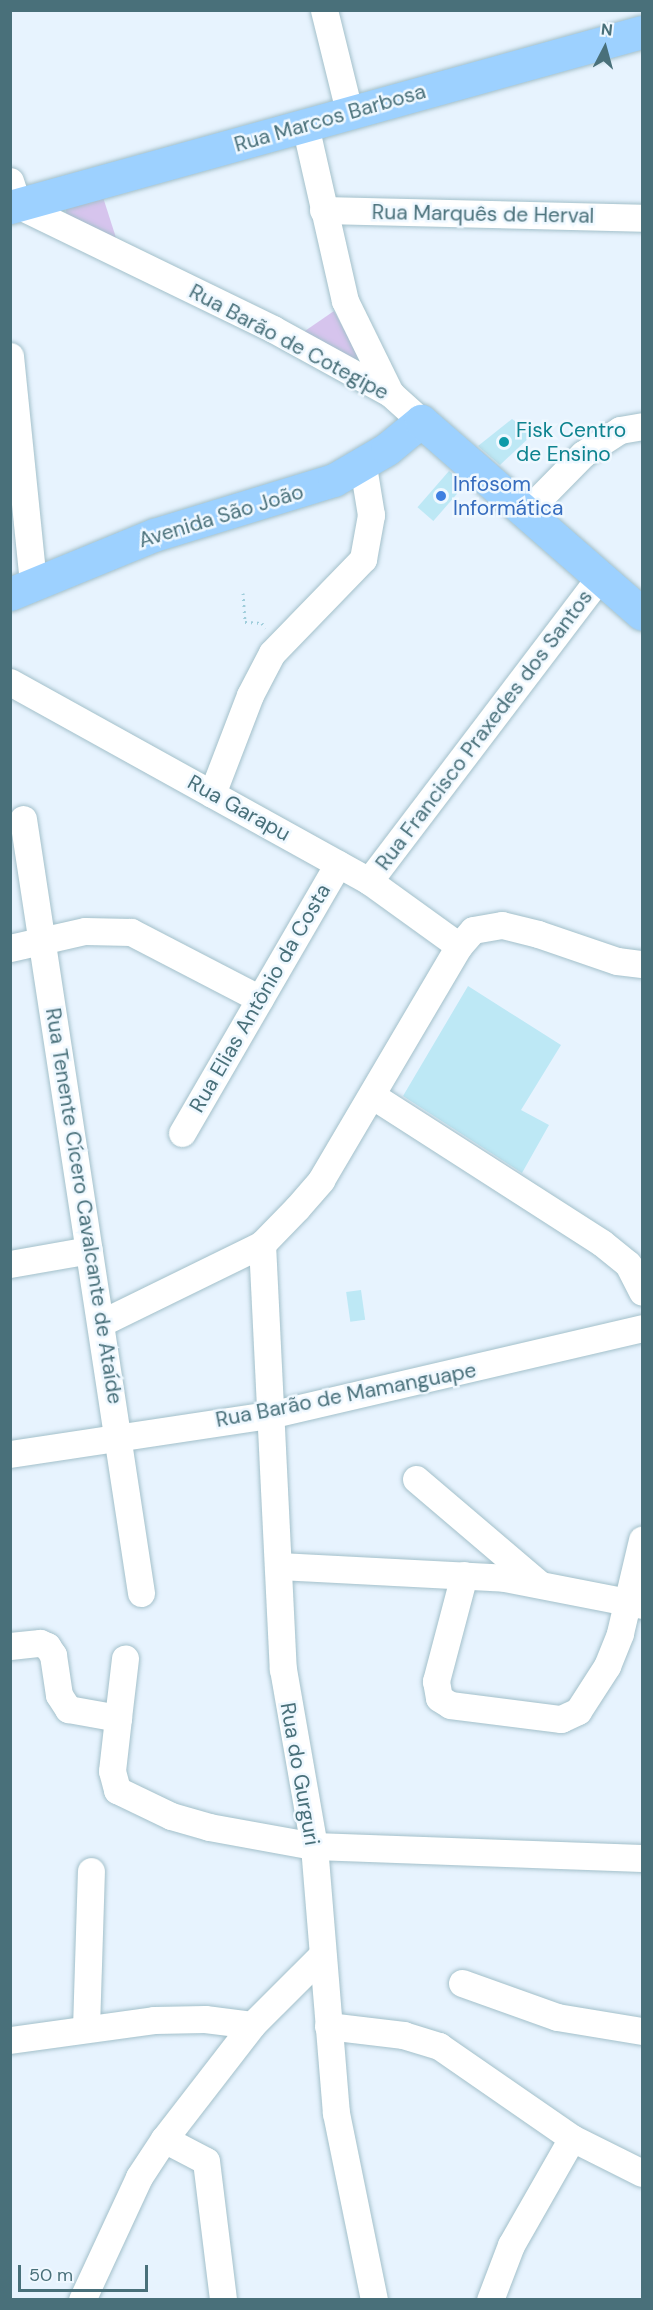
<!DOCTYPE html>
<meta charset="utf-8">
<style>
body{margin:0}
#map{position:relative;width:653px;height:2310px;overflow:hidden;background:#e7f3fe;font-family:"DM Sans",sans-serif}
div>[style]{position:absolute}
.green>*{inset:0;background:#d6c4ed}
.building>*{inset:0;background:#bde8f5;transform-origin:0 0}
.path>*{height:3px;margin-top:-1.5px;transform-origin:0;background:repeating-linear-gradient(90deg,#9fcddb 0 1.5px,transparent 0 6px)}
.roads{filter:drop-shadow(0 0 2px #a3c0ca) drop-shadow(0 0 2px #a3c0ca)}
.minor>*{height:27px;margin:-13.5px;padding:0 13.5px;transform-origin:13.5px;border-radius:13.5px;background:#fff}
.major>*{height:33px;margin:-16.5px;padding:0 16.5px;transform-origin:16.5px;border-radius:16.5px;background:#9dd1ff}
.dots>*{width:16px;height:16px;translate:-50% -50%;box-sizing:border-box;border:3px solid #eff8ff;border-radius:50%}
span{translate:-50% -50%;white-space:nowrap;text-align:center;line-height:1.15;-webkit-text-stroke:5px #eff8ff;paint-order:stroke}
.street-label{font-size:21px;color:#49707a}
.culture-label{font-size:21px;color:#0d838f}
.left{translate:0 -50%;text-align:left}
.shop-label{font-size:21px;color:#366cbe}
.frame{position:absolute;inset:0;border:12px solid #49707a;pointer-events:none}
.north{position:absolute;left:575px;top:18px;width:60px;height:60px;-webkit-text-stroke:4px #eff8ff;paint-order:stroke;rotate:6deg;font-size:16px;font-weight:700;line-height:24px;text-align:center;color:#49707a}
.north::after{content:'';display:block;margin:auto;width:21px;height:27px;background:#49707a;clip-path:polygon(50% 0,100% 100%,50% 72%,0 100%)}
.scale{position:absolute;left:18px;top:2265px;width:130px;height:27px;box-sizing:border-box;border:3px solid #49707a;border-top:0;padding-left:8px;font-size:18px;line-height:21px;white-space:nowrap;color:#49707a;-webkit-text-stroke:4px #eff8ff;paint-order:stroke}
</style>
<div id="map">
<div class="green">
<i style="clip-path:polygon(101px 191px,118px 244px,66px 216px,66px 206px)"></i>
<i style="clip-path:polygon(334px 311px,368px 373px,302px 333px)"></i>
</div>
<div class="building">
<i style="clip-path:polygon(512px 419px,533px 434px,500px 465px,478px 446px)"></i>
<i style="left:449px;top:471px;width:21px;height:48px;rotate:41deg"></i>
<i style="clip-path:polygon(468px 986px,561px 1045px,521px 1110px,549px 1125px,522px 1173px,403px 1096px)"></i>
<i style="left:361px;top:1290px;width:30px;height:15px;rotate:82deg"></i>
</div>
<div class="path">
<i style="left:243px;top:593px;width:29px;rotate:86deg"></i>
<i style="left:245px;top:622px;width:17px;rotate:3deg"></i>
<i style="left:262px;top:623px;width:6px;rotate:59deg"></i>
</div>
<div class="roads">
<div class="minor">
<i style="left:324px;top:10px;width:104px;rotate:76.1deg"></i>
<i style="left:305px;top:125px;width:180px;rotate:77.2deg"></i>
<i style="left:345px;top:301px;width:102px;rotate:63.9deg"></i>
<i style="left:10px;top:181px;width:25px;rotate:72deg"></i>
<i style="left:18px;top:205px;width:284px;rotate:25.9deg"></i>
<i style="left:273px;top:329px;width:135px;rotate:28.8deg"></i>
<i style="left:391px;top:394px;width:40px;rotate:42deg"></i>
<i style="left:323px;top:210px;width:319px;rotate:1.4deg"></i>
<i style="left:10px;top:356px;width:227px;rotate:84.2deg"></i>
<i style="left:526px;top:512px;width:81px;rotate:-45.5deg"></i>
<i style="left:583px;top:454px;width:44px;rotate:-33deg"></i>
<i style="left:620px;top:430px;width:22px;rotate:-10deg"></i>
<i style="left:10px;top:682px;width:410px;rotate:29deg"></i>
<i style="left:369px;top:881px;width:111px;rotate:35.8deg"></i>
<i style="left:212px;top:794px;width:106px;rotate:-69deg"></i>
<i style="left:250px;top:695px;width:47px;rotate:-62.4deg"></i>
<i style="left:272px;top:653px;width:131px;rotate:-45.9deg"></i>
<i style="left:363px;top:559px;width:45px;rotate:-79.7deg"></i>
<i style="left:371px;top:515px;width:50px;rotate:-99.3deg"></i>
<i style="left:23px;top:819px;width:783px;rotate:81.33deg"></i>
<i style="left:369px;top:881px;width:380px;rotate:-52.8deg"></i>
<i style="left:10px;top:948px;width:77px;rotate:-12.8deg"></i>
<i style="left:85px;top:931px;width:46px;rotate:1.2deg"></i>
<i style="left:131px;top:932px;width:145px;rotate:27.4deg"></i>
<i style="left:373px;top:1096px;width:272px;rotate:32.7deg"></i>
<i style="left:602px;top:1243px;width:33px;rotate:39deg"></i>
<i style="left:628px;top:1264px;width:31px;rotate:63deg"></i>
<i style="left:182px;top:1133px;width:311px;rotate:-59.9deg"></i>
<i style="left:262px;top:1244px;width:426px;rotate:87.2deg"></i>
<i style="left:283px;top:1669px;width:180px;rotate:80.1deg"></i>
<i style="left:314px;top:1846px;width:268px;rotate:85.3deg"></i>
<i style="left:336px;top:2113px;width:191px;rotate:78.5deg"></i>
<i style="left:10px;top:1264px;width:80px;rotate:-10deg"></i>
<i style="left:101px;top:1323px;width:179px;rotate:-26.1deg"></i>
<i style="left:262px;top:1244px;width:50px;rotate:-45.8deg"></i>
<i style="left:297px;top:1208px;width:37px;rotate:-49deg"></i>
<i style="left:321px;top:1180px;width:272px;rotate:-59.5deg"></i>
<i style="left:459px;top:946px;width:21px;rotate:-49deg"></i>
<i style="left:473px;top:930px;width:29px;rotate:-10deg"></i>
<i style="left:502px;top:925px;width:37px;rotate:14deg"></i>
<i style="left:538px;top:934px;width:83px;rotate:18.9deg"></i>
<i style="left:617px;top:961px;width:25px;rotate:7deg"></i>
<i style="left:10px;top:1454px;width:262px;rotate:-8.6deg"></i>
<i style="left:269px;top:1415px;width:383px;rotate:-13.1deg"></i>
<i style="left:416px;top:1479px;width:160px;rotate:40.4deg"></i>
<i style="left:279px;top:1566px;width:226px;rotate:3deg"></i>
<i style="left:505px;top:1578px;width:140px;rotate:11.1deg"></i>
<i style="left:464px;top:1575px;width:110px;rotate:104.8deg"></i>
<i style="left:436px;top:1681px;width:17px;rotate:80deg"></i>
<i style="left:439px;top:1698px;width:13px;rotate:32deg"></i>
<i style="left:450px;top:1705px;width:112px;rotate:7.2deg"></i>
<i style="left:561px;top:1719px;width:19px;rotate:-25deg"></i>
<i style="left:578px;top:1711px;width:54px;rotate:-57.2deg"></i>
<i style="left:607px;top:1666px;width:35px;rotate:-68deg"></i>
<i style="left:620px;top:1633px;width:96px;rotate:-76.7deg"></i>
<i style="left:10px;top:1646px;width:30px;rotate:-6deg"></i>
<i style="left:40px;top:1643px;width:8px;rotate:23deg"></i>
<i style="left:47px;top:1646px;width:11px;rotate:56deg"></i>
<i style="left:53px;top:1655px;width:40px;rotate:81.5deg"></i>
<i style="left:59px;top:1695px;width:17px;rotate:57deg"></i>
<i style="left:68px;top:1709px;width:51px;rotate:10.2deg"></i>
<i style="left:118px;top:1718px;width:53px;rotate:96.5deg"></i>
<i style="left:112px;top:1771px;width:20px;rotate:75deg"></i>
<i style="left:117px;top:1790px;width:60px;rotate:25.7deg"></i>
<i style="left:171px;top:1816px;width:40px;rotate:16deg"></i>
<i style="left:209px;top:1827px;width:107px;rotate:10.3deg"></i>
<i style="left:314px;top:1846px;width:328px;rotate:2.1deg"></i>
<i style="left:118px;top:1718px;width:60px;rotate:-83.3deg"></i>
<i style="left:462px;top:1983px;width:101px;rotate:19.7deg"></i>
<i style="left:557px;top:2017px;width:86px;rotate:9.4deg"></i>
<i style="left:328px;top:2026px;width:76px;rotate:6.8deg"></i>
<i style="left:403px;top:2035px;width:38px;rotate:17deg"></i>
<i style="left:439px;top:2046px;width:162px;rotate:34.7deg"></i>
<i style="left:572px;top:2138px;width:78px;rotate:26.6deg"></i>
<i style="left:86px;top:2028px;width:157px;rotate:-88.2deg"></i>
<i style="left:10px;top:2040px;width:145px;rotate:-7.9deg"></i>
<i style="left:154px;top:2020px;width:51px;rotate:-1.1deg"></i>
<i style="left:205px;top:2019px;width:47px;rotate:7.3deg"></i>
<i style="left:164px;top:2139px;width:47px;rotate:27.6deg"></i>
<i style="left:206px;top:2161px;width:140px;rotate:83deg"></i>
<i style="left:82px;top:2300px;width:136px;rotate:-65.1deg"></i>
<i style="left:139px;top:2177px;width:45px;rotate:-56.7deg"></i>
<i style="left:164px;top:2139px;width:144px;rotate:-52.3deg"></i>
<i style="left:252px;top:2025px;width:99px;rotate:-45deg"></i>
<i style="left:490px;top:2300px;width:59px;rotate:-69.1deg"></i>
<i style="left:511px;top:2245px;width:123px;rotate:-60.3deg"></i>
</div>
<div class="major">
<i style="left:10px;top:207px;width:656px;rotate:-15.48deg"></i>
<i style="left:10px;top:594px;width:156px;rotate:-22.3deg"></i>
<i style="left:154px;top:535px;width:188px;rotate:-17deg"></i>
<i style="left:334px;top:480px;width:61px;rotate:-30.3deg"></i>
<i style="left:387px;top:449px;width:44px;rotate:-39.5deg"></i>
<i style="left:421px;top:421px;width:293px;rotate:41.1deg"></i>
</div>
</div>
<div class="dots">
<i style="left:504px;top:442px;background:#0f9aa8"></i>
<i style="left:441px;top:496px;background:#3f7fe0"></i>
</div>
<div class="street-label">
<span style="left:330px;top:118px;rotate:-16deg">Rua Marcos Barbosa</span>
<span style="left:483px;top:214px;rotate:1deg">Rua Marquês de Herval</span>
<span style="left:289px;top:342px;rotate:28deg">Rua Barão de Cotegipe</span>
<span style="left:221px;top:516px;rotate:-17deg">Avenida São João</span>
<span style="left:484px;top:730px;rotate:-53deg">Rua Francisco Praxedes dos Santos</span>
<span style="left:239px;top:808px;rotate:29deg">Rua Garapu</span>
<span style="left:260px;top:998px;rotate:-60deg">Rua Elias Antônio da Costa</span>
<span style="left:84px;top:1206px;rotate:81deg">Rua Tenente Cícero Cavalcante de Ataíde</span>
<span style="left:346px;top:1395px;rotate:-11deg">Rua Barão de Mamanguape</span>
<span style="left:300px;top:1774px;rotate:80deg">Rua do Gurguri</span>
</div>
<div class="culture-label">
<span class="left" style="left:516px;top:442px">Fisk Centro<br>de Ensino</span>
</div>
<div class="shop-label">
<span class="left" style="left:453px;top:496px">Infosom<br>Informática</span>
</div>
<div class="frame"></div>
<div class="north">N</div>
<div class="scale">50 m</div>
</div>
